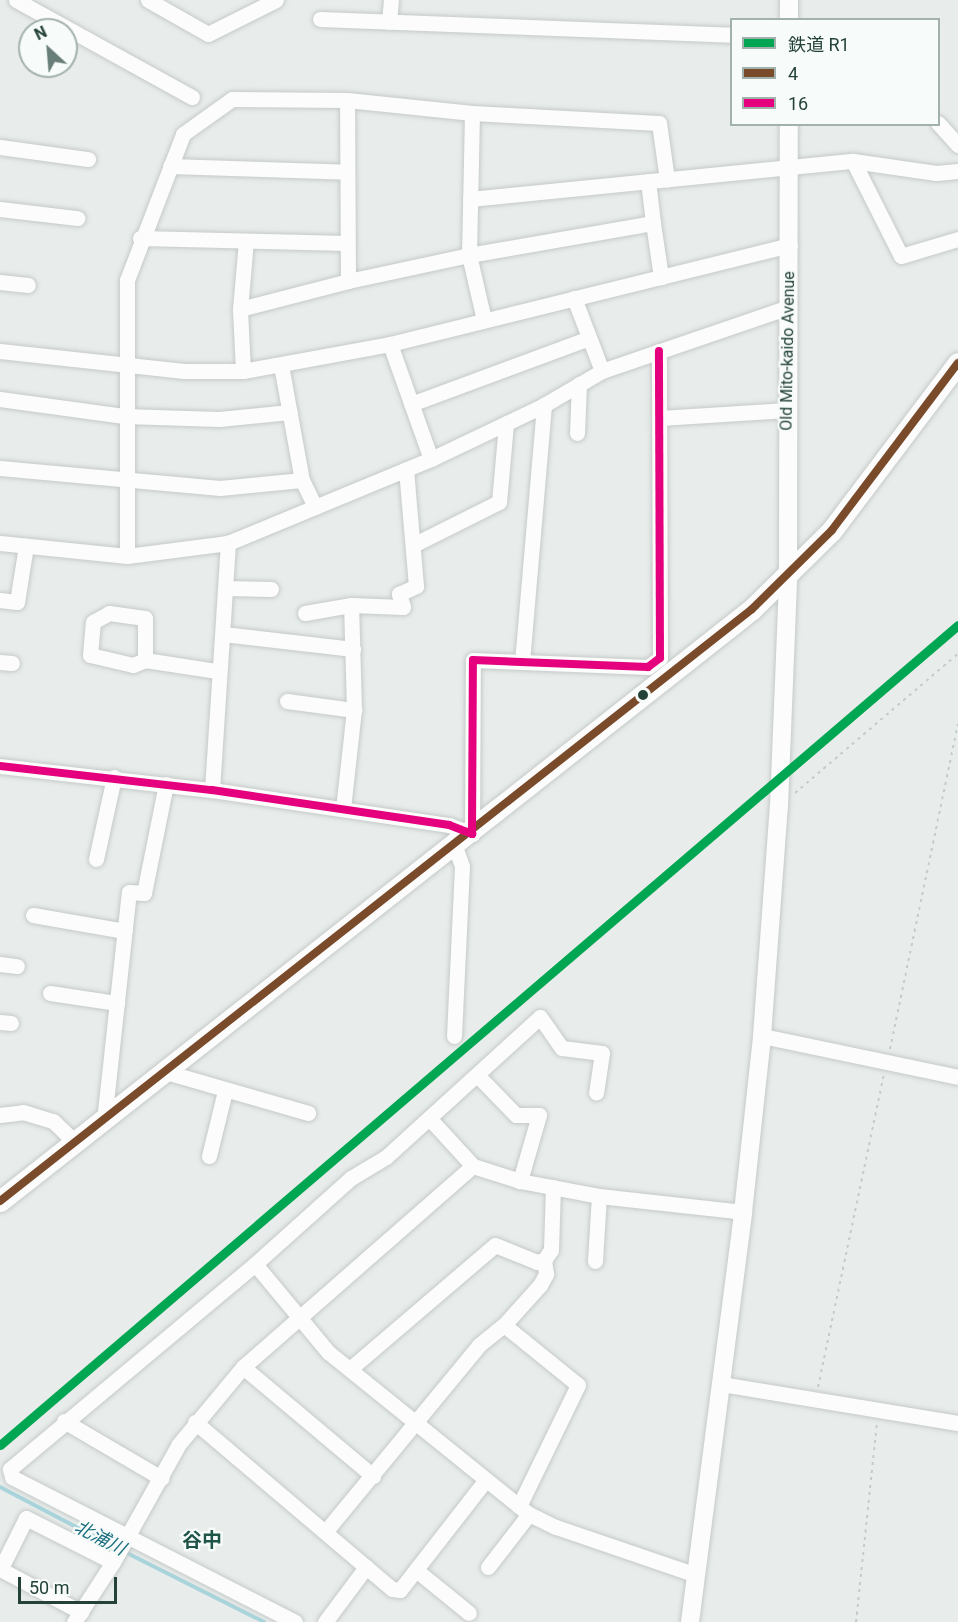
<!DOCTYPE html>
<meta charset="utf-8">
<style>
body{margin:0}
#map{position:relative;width:958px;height:1622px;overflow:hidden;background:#e8edeb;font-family:Roboto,"Noto Sans JP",sans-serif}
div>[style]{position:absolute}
.stream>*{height:4px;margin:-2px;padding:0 2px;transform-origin:2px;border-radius:2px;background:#a9d4db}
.path>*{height:2px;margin-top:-1px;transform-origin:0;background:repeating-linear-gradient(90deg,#c3ccca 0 3px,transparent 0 7.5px)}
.roads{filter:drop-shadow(0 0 2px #c5cac8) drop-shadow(0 0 2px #c5cac8)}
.minor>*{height:15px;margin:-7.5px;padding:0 7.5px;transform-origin:7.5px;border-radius:7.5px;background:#fcfcfc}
.tertiary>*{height:18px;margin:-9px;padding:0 9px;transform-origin:9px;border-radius:9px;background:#fcfcfc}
.secondary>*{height:21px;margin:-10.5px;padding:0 10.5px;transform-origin:10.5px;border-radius:10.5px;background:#fcfcfc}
.bus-1>*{height:8px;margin:-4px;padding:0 4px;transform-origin:4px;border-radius:4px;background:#7a4b2a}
.bus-2>*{height:8px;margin:-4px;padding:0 4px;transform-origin:4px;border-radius:4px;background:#e5007d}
.rail-1>*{height:9px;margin:-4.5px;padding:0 4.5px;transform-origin:4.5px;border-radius:4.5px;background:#00a651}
.dots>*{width:16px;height:16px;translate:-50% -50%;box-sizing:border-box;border:3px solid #f7fbf9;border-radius:50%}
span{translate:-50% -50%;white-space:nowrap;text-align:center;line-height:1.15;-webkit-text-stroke:4.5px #f7fbf9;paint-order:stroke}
.street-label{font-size:16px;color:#24423a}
.water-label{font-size:18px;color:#1c6f80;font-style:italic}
.quarter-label{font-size:20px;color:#1f5548;font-weight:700}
.legend{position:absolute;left:730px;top:18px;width:210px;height:108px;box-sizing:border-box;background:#f7fbf9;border:2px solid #a3b1ad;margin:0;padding:8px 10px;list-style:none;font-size:18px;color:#24423a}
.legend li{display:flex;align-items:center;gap:12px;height:30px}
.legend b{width:30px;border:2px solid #a3b1ad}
.north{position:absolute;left:18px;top:18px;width:60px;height:60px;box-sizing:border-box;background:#f7fbf9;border:2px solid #a3b1ad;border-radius:50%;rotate:334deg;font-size:16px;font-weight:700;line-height:24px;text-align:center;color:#24423a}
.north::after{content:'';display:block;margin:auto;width:21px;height:27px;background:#697e78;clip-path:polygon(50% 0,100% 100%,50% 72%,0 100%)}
.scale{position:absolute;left:18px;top:1577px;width:99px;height:27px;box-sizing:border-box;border:3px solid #24423a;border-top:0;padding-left:8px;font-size:18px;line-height:21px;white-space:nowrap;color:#24423a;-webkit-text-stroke:4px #f7fbf9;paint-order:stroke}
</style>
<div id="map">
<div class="stream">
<i style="left:0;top:1487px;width:131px;rotate:27.7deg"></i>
<i style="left:123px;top:1551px;width:158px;rotate:26.7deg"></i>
</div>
<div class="path">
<i style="left:795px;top:793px;width:214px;rotate:-40.5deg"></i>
<i style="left:890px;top:1049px;width:332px;rotate:-78.2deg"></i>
<i style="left:818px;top:1387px;width:319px;rotate:-78.1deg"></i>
<i style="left:856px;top:1622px;width:200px;rotate:-84deg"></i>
</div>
<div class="roads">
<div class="minor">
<i style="left:16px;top:0;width:201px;rotate:28.9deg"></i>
<i style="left:148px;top:0;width:69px;rotate:29.5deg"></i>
<i style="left:208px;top:34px;width:76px;rotate:-26.6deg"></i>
<i style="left:320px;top:19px;width:412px;rotate:2.2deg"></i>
<i style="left:389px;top:22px;width:22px;rotate:-85deg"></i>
<i style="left:472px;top:113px;width:142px;rotate:91.2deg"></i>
<i style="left:469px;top:255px;width:67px;rotate:77deg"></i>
<i style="left:938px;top:123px;width:30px;rotate:48deg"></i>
<i style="left:0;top:147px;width:89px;rotate:7.8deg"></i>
<i style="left:853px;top:161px;width:106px;rotate:63.2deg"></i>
<i style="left:901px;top:256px;width:59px;rotate:-16.6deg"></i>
<i style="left:170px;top:166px;width:177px;rotate:1.9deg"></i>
<i style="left:648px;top:181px;width:42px;rotate:83.2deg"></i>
<i style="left:470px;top:199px;width:385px;rotate:-5.7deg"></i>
<i style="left:853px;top:161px;width:84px;rotate:8.2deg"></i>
<i style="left:936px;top:173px;width:22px;rotate:-5deg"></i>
<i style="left:0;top:209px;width:78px;rotate:6.7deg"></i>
<i style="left:140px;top:238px;width:207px;rotate:1.4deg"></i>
<i style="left:348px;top:281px;width:124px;rotate:-12.1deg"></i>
<i style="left:469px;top:255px;width:187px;rotate:-9.9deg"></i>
<i style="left:653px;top:223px;width:55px;rotate:81.6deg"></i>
<i style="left:0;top:282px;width:28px;rotate:6deg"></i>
<i style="left:574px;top:298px;width:78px;rotate:69deg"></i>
<i style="left:240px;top:309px;width:68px;rotate:-85deg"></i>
<i style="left:390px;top:344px;width:122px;rotate:70.4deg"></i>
<i style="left:0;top:351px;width:185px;rotate:6.2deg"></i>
<i style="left:184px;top:371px;width:59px"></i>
<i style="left:243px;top:371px;width:149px;rotate:-10.4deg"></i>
<i style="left:390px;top:344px;width:412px;rotate:-13.9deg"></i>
<i style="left:281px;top:365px;width:117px;rotate:79.7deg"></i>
<i style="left:302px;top:480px;width:30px;rotate:64deg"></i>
<i style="left:243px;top:371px;width:62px;rotate:-92.8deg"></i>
<i style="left:240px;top:309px;width:112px;rotate:-14.5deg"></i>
<i style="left:348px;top:281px;width:181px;rotate:-90.3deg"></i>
<i style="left:0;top:399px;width:125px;rotate:7.8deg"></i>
<i style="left:124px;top:416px;width:95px;rotate:1.8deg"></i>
<i style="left:219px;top:419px;width:71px;rotate:-5.6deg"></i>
<i style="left:411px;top:404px;width:190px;rotate:-20.3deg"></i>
<i style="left:660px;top:418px;width:127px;rotate:-3.6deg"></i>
<i style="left:577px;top:433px;width:49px;rotate:-87.7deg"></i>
<i style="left:0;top:468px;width:221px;rotate:5.2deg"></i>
<i style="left:220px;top:488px;width:82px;rotate:-5.6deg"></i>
<i style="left:0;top:543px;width:128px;rotate:5.8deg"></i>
<i style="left:127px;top:556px;width:102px;rotate:-7.3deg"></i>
<i style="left:228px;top:543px;width:220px;rotate:-22.5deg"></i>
<i style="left:431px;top:459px;width:125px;rotate:-25.5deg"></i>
<i style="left:544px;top:405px;width:67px;rotate:-30.4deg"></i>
<i style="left:602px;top:371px;width:198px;rotate:-18.9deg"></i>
<i style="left:413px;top:545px;width:96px;rotate:-26.6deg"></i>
<i style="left:499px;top:502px;width:79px;rotate:-84.9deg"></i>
<i style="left:127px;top:556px;width:276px;rotate:-90deg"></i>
<i style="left:127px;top:280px;width:156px;rotate:-69deg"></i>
<i style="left:183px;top:134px;width:60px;rotate:-35.5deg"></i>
<i style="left:232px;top:99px;width:115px;rotate:0.5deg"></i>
<i style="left:347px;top:100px;width:126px;rotate:5.9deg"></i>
<i style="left:472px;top:113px;width:187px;rotate:3.1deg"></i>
<i style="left:659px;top:123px;width:57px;rotate:81.9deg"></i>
<i style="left:225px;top:588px;width:46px;rotate:1.2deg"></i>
<i style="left:0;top:600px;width:17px;rotate:7deg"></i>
<i style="left:17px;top:602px;width:57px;rotate:-80.9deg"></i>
<i style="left:305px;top:613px;width:47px;rotate:-9.9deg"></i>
<i style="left:351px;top:605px;width:52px;rotate:2.2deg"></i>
<i style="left:403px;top:607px;width:14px;rotate:-107deg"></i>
<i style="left:399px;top:594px;width:19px;rotate:-25deg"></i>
<i style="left:416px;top:586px;width:117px;rotate:-94.9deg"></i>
<i style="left:223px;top:634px;width:131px;rotate:6.6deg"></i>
<i style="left:145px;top:660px;width:13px;rotate:157deg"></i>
<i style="left:133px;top:665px;width:44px;rotate:-166.9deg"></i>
<i style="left:90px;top:655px;width:33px;rotate:-85deg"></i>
<i style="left:93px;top:622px;width:18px;rotate:-29deg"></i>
<i style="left:109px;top:613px;width:36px;rotate:8deg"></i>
<i style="left:145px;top:618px;width:42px;rotate:90deg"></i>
<i style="left:145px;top:660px;width:73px;rotate:8.7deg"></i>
<i style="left:0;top:662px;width:12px;rotate:5deg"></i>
<i style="left:522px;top:662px;width:258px;rotate:-85.1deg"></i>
<i style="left:287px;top:701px;width:68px;rotate:7.7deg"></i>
<i style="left:0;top:766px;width:213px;rotate:6.5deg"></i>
<i style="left:212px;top:790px;width:240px;rotate:8.4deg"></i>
<i style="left:449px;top:825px;width:25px;rotate:21deg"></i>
<i style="left:472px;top:834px;width:174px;rotate:-89.7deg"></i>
<i style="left:473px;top:660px;width:175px;rotate:2.3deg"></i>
<i style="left:648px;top:667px;width:15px;rotate:-37deg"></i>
<i style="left:660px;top:658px;width:307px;rotate:-90.2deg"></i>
<i style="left:212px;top:790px;width:248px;rotate:-86.3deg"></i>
<i style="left:343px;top:809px;width:100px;rotate:-83.7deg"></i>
<i style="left:354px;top:710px;width:105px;rotate:-91.6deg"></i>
<i style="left:96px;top:859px;width:84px;rotate:-77.6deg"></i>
<i style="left:33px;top:915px;width:93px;rotate:9.9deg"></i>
<i style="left:0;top:964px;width:17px;rotate:7deg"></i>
<i style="left:50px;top:993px;width:68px;rotate:8.5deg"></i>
<i style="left:0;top:1022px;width:11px;rotate:5deg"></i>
<i style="left:454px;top:1036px;width:170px;rotate:-87.3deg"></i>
<i style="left:462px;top:866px;width:20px;rotate:-110deg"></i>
<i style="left:762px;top:1036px;width:200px;rotate:11.8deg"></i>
<i style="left:166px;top:1072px;width:148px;rotate:16.1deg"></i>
<i style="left:479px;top:1077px;width:53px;rotate:45.8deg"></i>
<i style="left:516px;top:1115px;width:23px"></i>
<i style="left:539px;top:1115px;width:69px;rotate:106.1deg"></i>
<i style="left:0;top:1115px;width:23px;rotate:-7deg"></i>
<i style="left:23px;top:1112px;width:31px;rotate:17deg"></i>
<i style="left:53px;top:1121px;width:32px;rotate:44deg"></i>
<i style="left:429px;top:1118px;width:65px;rotate:47.5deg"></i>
<i style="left:104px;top:1121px;width:230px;rotate:-83.8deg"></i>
<i style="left:129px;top:892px;width:15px;rotate:4deg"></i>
<i style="left:144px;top:893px;width:111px;rotate:-78.6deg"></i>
<i style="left:209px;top:1156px;width:67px;rotate:-76.2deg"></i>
<i style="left:595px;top:1261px;width:65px;rotate:-86.5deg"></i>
<i style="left:255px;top:1264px;width:114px;rotate:50.3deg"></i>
<i style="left:328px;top:1352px;width:258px;rotate:38.9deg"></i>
<i style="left:529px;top:1514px;width:30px;rotate:26deg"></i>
<i style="left:556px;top:1527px;width:148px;rotate:18.9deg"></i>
<i style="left:504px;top:1325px;width:95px;rotate:39deg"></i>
<i style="left:578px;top:1385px;width:135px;rotate:116deg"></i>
<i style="left:243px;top:1367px;width:170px;rotate:40deg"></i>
<i style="left:351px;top:1368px;width:189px;rotate:-40.5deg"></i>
<i style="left:495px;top:1245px;width:45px;rotate:22deg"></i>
<i style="left:537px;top:1262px;width:7px;rotate:-16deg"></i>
<i style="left:544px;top:1260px;width:12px;rotate:-55deg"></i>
<i style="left:551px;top:1250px;width:63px;rotate:-88.2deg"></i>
<i style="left:722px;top:1384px;width:239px;rotate:9.4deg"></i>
<i style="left:64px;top:1421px;width:113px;rotate:30.4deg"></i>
<i style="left:195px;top:1422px;width:258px;rotate:40.3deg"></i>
<i style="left:392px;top:1589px;width:8px;rotate:7deg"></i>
<i style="left:400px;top:1590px;width:138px;rotate:-52.1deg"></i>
<i style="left:325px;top:1532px;width:242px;rotate:-50.5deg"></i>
<i style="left:479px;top:1345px;width:32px;rotate:-39deg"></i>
<i style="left:504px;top:1325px;width:54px;rotate:-48deg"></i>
<i style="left:540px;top:1285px;width:13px;rotate:-61deg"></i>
<i style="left:546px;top:1274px;width:14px;rotate:-98deg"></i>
<i style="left:488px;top:1567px;width:67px;rotate:-52.3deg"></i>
<i style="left:1px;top:1568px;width:56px;rotate:-63.4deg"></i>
<i style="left:26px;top:1518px;width:97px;rotate:26.8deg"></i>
<i style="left:0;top:1569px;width:92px;rotate:28deg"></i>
<i style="left:416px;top:1570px;width:68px;rotate:39.1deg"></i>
<i style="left:74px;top:1622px;width:72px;rotate:-57deg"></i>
<i style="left:113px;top:1562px;width:135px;rotate:-60.8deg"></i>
<i style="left:179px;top:1444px;width:100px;rotate:-50.3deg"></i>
<i style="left:243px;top:1367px;width:305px;rotate:-41.2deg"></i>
<i style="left:473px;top:1166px;width:49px;rotate:17.7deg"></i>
<i style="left:520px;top:1181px;width:80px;rotate:10.8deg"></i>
<i style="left:599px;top:1196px;width:145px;rotate:6.3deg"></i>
<i style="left:295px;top:1622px;width:318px;rotate:-152.9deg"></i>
<i style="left:12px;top:1477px;width:8px;rotate:-104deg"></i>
<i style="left:10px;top:1469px;width:319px;rotate:-39.9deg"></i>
<i style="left:255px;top:1264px;width:129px;rotate:-41.9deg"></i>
<i style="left:351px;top:1178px;width:41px;rotate:-31deg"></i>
<i style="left:386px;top:1157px;width:208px;rotate:-42.3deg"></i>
<i style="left:540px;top:1017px;width:38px;rotate:55deg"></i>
<i style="left:562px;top:1048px;width:40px;rotate:7.1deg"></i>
<i style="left:602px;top:1053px;width:40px;rotate:98.5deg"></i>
<i style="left:325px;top:1622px;width:69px;rotate:-53.3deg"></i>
</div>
<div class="tertiary">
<i style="left:789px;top:0;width:20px;rotate:90deg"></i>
<i style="left:690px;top:1622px;width:413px;rotate:-82.6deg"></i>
<i style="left:743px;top:1212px;width:177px;rotate:-83.8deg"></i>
<i style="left:762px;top:1036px;width:231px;rotate:-85.8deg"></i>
<i style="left:779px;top:806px;width:229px;rotate:-87.7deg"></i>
<i style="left:788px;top:577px;width:453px;rotate:-89.9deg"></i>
</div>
<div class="secondary">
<i style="left:0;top:1201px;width:957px;rotate:-38.21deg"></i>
<i style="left:752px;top:609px;width:112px;rotate:-44.6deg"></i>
<i style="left:832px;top:530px;width:209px;rotate:-53deg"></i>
</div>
</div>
<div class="bus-1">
<i style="left:0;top:1201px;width:957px;rotate:-38.21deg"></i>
<i style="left:752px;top:609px;width:112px;rotate:-44.6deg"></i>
<i style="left:832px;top:530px;width:209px;rotate:-53deg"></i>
</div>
<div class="bus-2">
<i style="left:0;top:766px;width:213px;rotate:6.5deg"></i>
<i style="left:212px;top:790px;width:240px;rotate:8.4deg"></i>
<i style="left:449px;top:825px;width:25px;rotate:21deg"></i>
<i style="left:472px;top:834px;width:174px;rotate:-89.7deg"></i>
<i style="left:473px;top:660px;width:175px;rotate:2.3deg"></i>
<i style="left:648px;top:667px;width:15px;rotate:-37deg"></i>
<i style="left:660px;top:658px;width:307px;rotate:-90.2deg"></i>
</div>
<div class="rail-1">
<i style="left:0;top:1445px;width:1261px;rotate:-40.56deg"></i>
</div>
<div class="dots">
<i style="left:643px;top:695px;background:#24423a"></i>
</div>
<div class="street-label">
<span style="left:788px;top:351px;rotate:-89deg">Old Mito-kaido Avenue</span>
</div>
<div class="water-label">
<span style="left:100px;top:1538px;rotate:27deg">北浦川</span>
</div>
<div class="quarter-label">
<span style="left:202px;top:1540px">谷中</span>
</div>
<ul class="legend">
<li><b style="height:8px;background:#00a651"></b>鉄道 R1</li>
<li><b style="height:8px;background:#7a4b2a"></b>4</li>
<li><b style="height:8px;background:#e5007d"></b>16</li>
</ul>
<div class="north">N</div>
<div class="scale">50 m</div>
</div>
